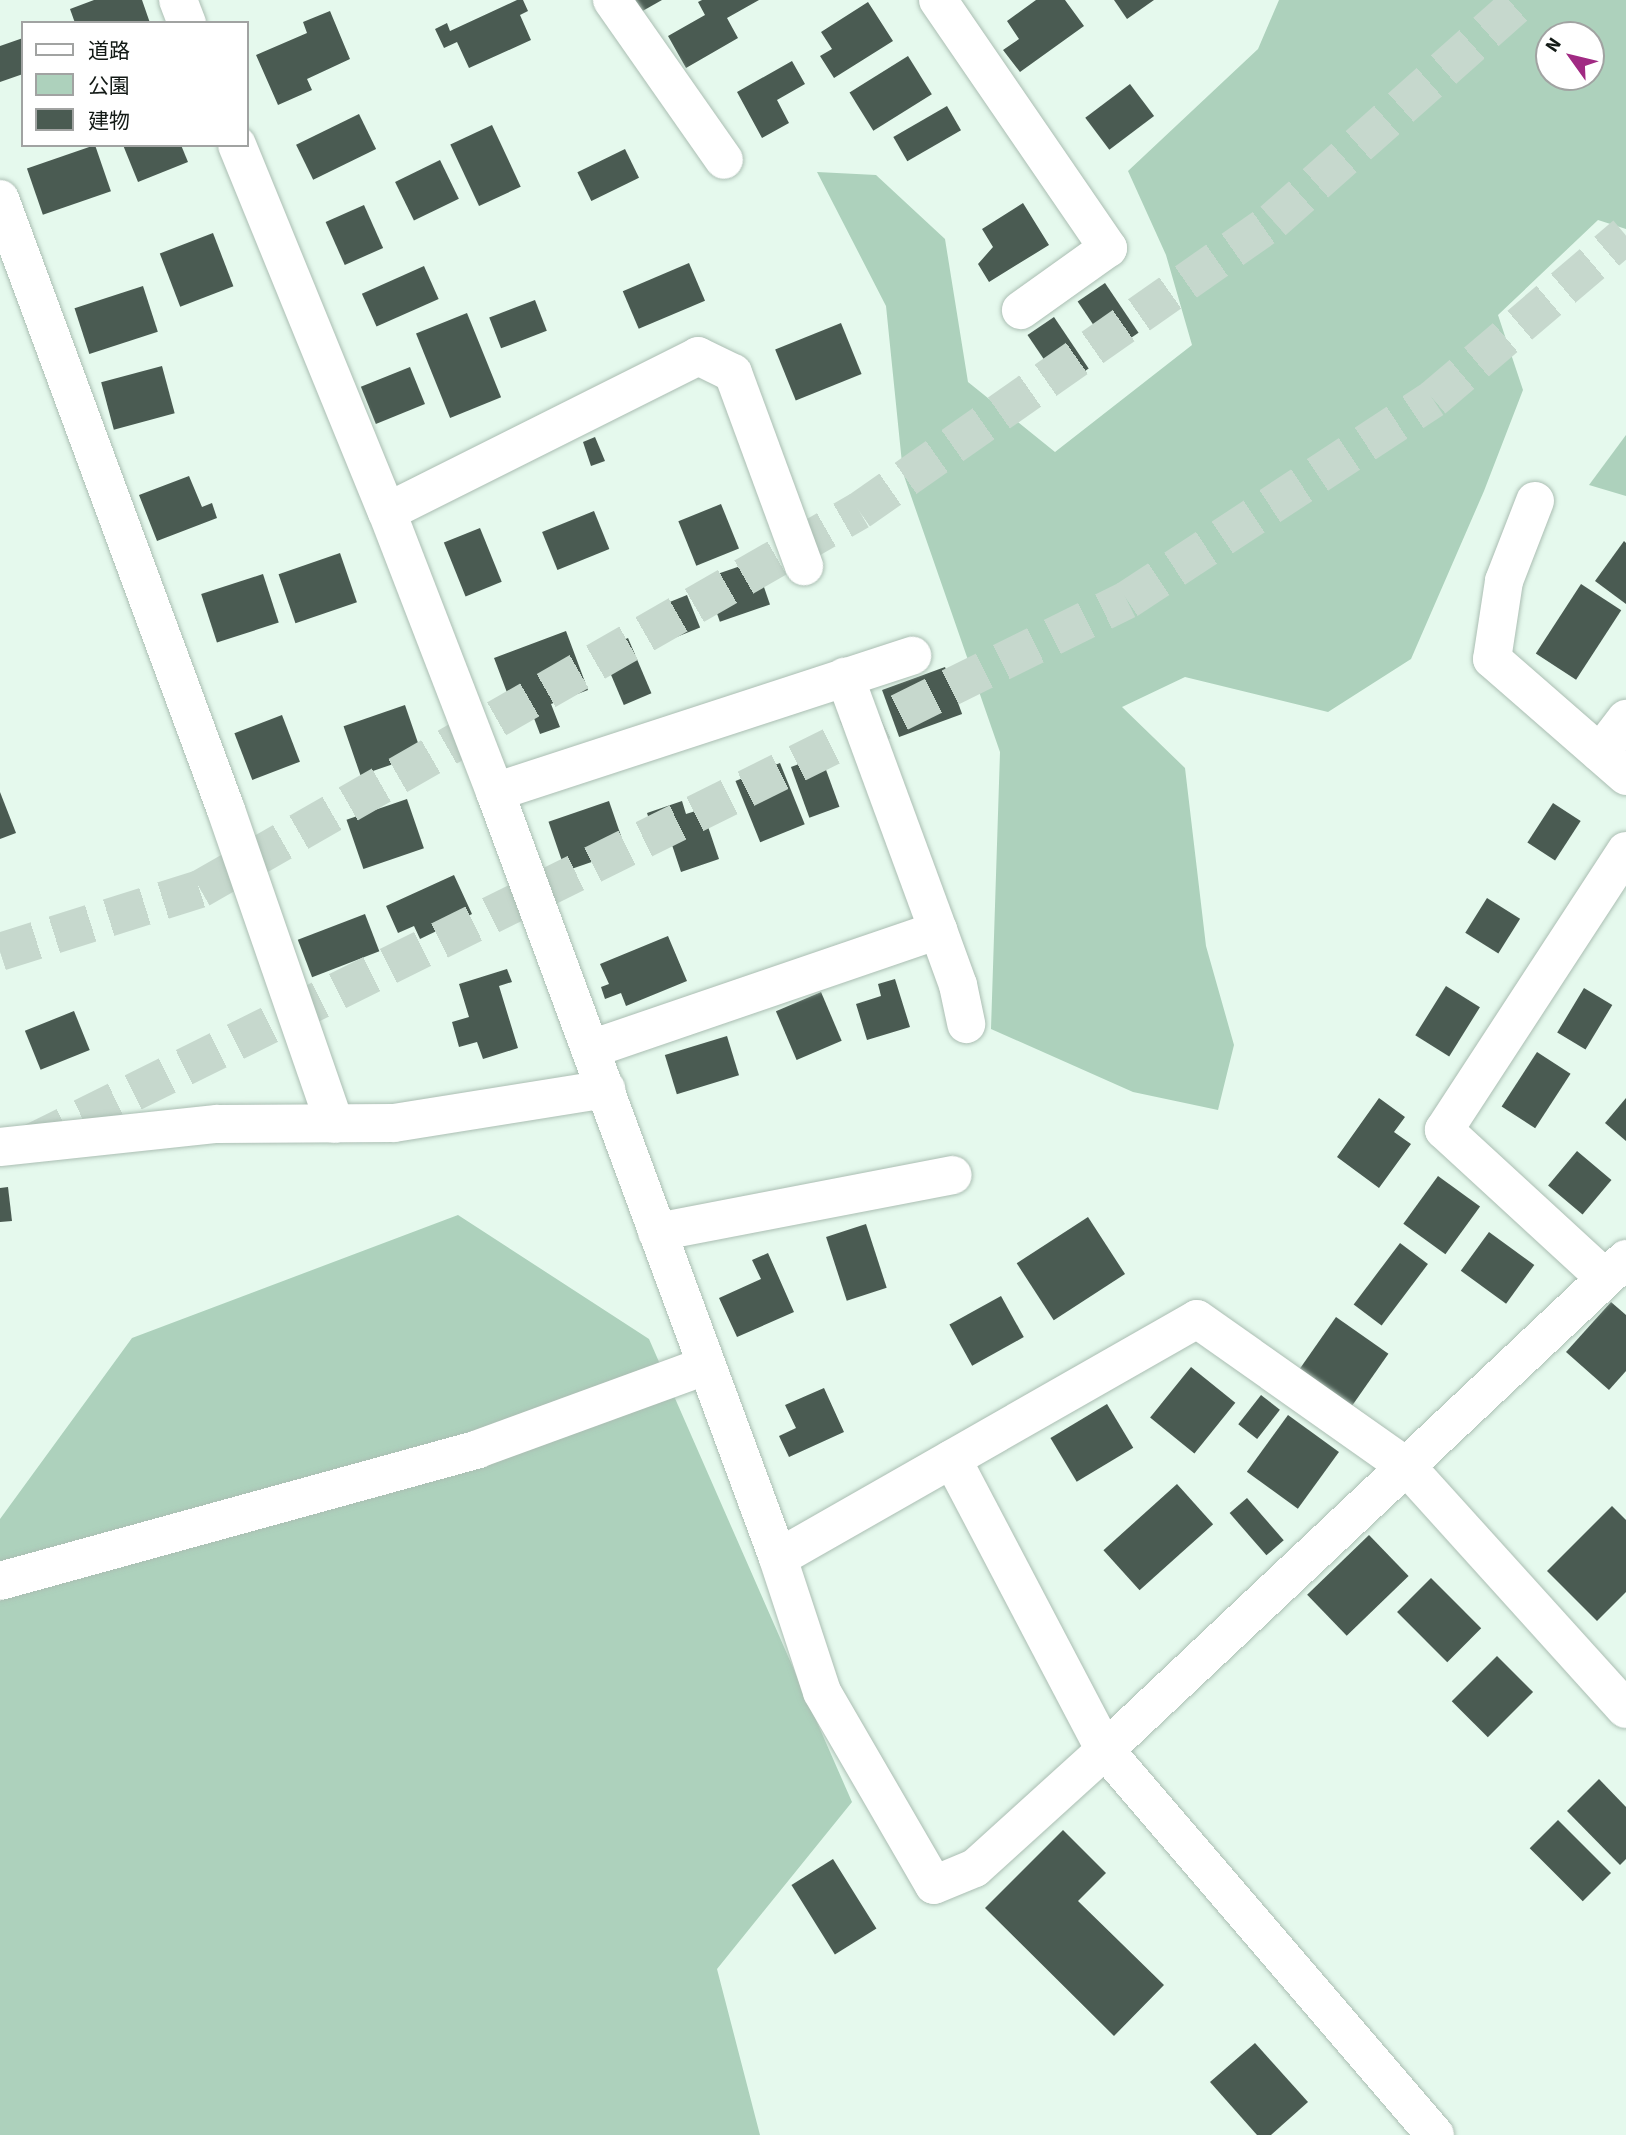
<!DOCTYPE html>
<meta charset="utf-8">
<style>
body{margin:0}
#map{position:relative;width:1626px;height:2135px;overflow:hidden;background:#e5f9ed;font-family:"Source Sans 3","Noto Sans JP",sans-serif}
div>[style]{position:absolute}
.green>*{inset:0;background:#add1bc}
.building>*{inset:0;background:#4a5b52;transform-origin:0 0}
.trunk-tunnel>*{height:38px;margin-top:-19px;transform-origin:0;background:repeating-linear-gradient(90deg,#c6d8cd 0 38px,transparent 0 57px)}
.roads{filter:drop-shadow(0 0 2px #abbeb3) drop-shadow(0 0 2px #abbeb3)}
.minor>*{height:38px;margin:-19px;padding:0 19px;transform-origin:19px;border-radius:19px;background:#fff}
span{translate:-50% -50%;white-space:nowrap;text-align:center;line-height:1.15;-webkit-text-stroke:7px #fff;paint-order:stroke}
.legend{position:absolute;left:21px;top:21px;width:228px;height:126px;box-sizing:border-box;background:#fff;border:2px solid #a1a3a2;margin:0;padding:9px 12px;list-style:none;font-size:21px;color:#131a16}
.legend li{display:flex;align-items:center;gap:14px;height:35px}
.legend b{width:35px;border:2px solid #a1a3a2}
.north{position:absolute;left:1535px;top:21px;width:70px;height:70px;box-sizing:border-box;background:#fff;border:2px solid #a1a3a2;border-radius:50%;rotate:304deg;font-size:19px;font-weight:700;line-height:28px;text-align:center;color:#131a16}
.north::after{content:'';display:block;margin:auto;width:24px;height:32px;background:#a12a83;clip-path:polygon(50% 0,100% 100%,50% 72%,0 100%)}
</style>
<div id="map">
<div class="green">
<i style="clip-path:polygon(evenodd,1279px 0,1626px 0,1626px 229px,1598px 220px,1498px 315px,1523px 390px,1484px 491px,1411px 659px,1328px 712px,1185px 677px,1122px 707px,1185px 768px,1206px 946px,1234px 1045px,1218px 1110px,1133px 1092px,991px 1029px,1000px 752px,903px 473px,886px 306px,817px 172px,876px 175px,945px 239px,968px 382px,1055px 452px,1192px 345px,1166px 255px,1128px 171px,1258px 49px,1279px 0,1591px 35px,1591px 77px,1549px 77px,1549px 35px,1591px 35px)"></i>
<i style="clip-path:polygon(1626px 435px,1626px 496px,1589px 485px)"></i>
<i style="clip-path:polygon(458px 1215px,649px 1339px,852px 1802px,717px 1969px,760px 2135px,0 2135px,0 1519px,132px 1338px)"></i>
</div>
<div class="building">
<i style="clip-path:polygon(94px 0,142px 0,150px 23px,75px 23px,70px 9px)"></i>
<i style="clip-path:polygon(517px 0,523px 0,528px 11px,520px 15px,531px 40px,469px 68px,457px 42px,444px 48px,435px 29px,447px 23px,450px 31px)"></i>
<i style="clip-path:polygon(632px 0,662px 0,639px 13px)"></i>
<i style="clip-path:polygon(702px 0,759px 0,727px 18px,738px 38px,686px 68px,668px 36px,705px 15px,698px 2px)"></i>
<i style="clip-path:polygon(1036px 0,1065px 0,1084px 26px,1020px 72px,1003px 50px,1019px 39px,1007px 21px)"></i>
<i style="clip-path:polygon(1114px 0,1154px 0,1127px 19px)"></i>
<i style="clip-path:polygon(868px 2px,893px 41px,834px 78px,820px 56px,832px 49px,821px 32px)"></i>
<i style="clip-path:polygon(330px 11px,350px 59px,307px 79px,312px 90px,278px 105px,256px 55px,307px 33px,303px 22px)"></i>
<i style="clip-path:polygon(23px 38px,23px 74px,0 82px,0 46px)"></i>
<i style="left:908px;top:56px;width:45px;height:69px;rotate:58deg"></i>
<i style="clip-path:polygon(792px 61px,805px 84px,777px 100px,789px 123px,762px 138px,737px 92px)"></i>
<i style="left:1130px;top:84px;width:40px;height:56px;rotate:53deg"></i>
<i style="left:947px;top:106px;width:28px;height:62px;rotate:60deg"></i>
<i style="left:359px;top:114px;width:39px;height:70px;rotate:64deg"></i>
<i style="left:492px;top:125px;width:68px;height:46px;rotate:65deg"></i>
<i style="left:95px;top:145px;width:49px;height:72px;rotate:71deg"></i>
<i style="clip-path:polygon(123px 145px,181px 145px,188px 162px,138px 182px)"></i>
<i style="left:625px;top:149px;width:32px;height:53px;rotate:64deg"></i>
<i style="left:440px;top:160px;width:43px;height:50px;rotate:64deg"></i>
<i style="clip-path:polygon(1023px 203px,1049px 245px,989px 282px,978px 264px,993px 247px,982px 229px)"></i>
<i style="left:364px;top:205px;width:47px;height:42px;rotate:66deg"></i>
<i style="left:213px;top:233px;width:57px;height:57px;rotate:69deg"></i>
<i style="left:689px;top:263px;width:41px;height:72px;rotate:67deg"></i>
<i style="left:424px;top:266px;width:36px;height:68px;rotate:66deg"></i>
<i style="left:1105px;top:283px;width:60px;height:33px;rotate:56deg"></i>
<i style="left:143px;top:286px;width:48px;height:72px;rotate:72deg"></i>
<i style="left:535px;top:300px;width:33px;height:49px;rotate:69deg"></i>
<i style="left:467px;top:313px;width:91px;height:55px;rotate:68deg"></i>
<i style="left:1054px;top:317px;width:62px;height:32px;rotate:56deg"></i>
<i style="left:841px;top:323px;width:55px;height:71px;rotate:68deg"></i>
<i style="left:162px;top:366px;width:49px;height:63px;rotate:75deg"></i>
<i style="left:410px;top:367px;width:40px;height:53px;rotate:68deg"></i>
<i style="clip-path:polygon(595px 437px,605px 461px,591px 466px,583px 442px)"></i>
<i style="clip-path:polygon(189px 476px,202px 507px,212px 503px,217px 518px,157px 541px,139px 495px)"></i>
<i style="left:721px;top:504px;width:48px;height:46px;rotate:68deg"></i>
<i style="left:594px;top:511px;width:41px;height:56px;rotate:68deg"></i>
<i style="left:480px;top:528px;width:58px;height:39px;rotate:68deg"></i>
<i style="clip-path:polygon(1624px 541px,1626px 543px,1626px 604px,1595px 581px)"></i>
<i style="left:340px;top:553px;width:52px;height:65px;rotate:71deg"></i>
<i style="left:755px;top:561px;width:46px;height:53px;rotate:71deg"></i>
<i style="left:263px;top:574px;width:51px;height:65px;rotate:72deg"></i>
<i style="left:1581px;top:584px;width:48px;height:83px;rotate:33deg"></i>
<i style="left:687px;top:595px;width:35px;height:36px;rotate:68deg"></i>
<i style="clip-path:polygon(566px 631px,588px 690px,551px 704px,560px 727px,540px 734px,532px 713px,517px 719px,494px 658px)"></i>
<i style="left:628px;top:638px;width:60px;height:30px;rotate:67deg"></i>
<i style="left:945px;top:667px;width:50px;height:67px;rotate:70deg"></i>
<i style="left:405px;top:705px;width:52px;height:65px;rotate:71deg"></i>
<i style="left:282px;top:715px;width:50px;height:51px;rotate:69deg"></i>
<i style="left:821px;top:756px;width:54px;height:32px;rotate:70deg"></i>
<i style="left:780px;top:763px;width:66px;height:48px;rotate:68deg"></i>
<i style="clip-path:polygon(0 792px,16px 833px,0 839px)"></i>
<i style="left:407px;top:799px;width:52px;height:64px;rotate:71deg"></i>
<i style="left:609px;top:801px;width:52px;height:64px;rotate:71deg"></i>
<i style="clip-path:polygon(682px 801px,686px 814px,702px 809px,719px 859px,681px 872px,669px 836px,656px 841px,647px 813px)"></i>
<i style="left:1553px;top:803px;width:33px;height:47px;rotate:33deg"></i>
<i style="clip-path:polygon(454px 875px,472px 914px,420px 939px,414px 926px,398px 933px,386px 906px)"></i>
<i style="left:1487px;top:898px;width:39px;height:41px;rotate:32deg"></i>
<i style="left:365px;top:914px;width:40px;height:72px;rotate:69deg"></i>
<i style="clip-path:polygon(668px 936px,687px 981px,626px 1006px,621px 993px,605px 999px,601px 987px,609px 984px,600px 964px)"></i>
<i style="clip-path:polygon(507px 969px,512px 982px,499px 986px,518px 1048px,483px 1059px,477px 1042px,459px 1047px,452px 1022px,469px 1017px,459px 984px)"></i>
<i style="clip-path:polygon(895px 979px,910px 1027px,867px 1040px,856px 1004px,881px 996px,878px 984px)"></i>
<i style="left:1446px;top:986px;width:40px;height:58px;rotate:32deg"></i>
<i style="left:1584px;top:988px;width:33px;height:52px;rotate:31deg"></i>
<i style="left:821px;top:992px;width:53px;height:49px;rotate:67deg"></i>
<i style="left:74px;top:1011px;width:42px;height:53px;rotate:68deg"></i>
<i style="left:727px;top:1036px;width:41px;height:65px;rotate:73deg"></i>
<i style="left:1537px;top:1052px;width:40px;height:65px;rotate:33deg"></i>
<i style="clip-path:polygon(1379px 1098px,1405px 1117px,1394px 1132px,1411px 1144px,1379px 1188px,1337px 1157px)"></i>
<i style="clip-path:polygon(1626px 1098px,1626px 1141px,1605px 1123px)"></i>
<i style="left:1577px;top:1151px;width:45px;height:45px;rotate:40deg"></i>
<i style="left:1438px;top:1176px;width:52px;height:59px;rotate:36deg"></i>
<i style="clip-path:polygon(8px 1187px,12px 1221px,0 1222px,0 1188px)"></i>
<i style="left:1088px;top:1217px;width:68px;height:85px;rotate:57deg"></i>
<i style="left:866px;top:1224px;width:67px;height:42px;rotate:72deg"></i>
<i style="left:1489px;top:1232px;width:56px;height:48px;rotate:36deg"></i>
<i style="left:1400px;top:1243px;width:35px;height:77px;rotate:37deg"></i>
<i style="clip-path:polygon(768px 1253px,794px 1312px,737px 1337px,719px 1298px,761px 1279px,752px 1260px)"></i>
<i style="left:1001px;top:1296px;width:47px;height:59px;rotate:61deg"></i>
<i style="clip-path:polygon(1611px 1302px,1626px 1315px,1626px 1371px,1609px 1390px,1566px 1352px)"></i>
<i style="left:1336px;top:1317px;width:64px;height:64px;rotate:35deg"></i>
<i style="left:1191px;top:1367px;width:57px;height:65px;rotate:39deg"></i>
<i style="clip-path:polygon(824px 1388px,844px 1432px,789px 1457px,779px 1436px,796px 1428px,785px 1405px)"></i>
<i style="left:1261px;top:1395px;width:24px;height:37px;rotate:38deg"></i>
<i style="left:1107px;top:1404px;width:51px;height:66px;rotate:59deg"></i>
<i style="left:1288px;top:1415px;width:63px;height:70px;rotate:36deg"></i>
<i style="left:1177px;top:1484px;width:54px;height:99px;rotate:48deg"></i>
<i style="left:1247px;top:1498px;width:56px;height:23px;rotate:49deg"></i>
<i style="clip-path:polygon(1612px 1506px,1626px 1520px,1626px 1592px,1597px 1621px,1547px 1571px)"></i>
<i style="left:1369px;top:1535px;width:57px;height:86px;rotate:46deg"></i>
<i style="left:1431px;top:1578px;width:71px;height:48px;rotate:45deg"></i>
<i style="left:1497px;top:1656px;width:51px;height:64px;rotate:45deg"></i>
<i style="clip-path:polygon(1599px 1779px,1626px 1807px,1626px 1859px,1620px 1865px,1567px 1811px)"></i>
<i style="left:1558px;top:1820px;width:75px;height:40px;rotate:45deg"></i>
<i style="clip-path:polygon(1063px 1830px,1106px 1873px,1078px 1901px,1164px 1985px,1114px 2036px,985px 1908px)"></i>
<i style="left:833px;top:1859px;width:82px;height:49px;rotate:58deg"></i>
<i style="clip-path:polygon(1255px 2043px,1308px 2102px,1271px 2135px,1257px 2135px,1210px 2082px)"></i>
</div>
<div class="trunk-tunnel">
<i style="left:0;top:952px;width:210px;rotate:-17.5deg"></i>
<i style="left:200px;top:889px;width:760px;rotate:-29.84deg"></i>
<i style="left:859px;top:511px;width:505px;rotate:-35.01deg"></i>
<i style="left:1273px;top:221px;width:333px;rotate:-41.6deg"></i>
<i style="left:31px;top:1143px;width:1223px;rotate:-26.36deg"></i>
<i style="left:1127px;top:600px;width:366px;rotate:-33.3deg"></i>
<i style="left:1433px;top:399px;width:253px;rotate:-40.4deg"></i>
</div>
<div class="roads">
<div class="minor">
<i style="left:178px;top:0;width:25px;rotate:69deg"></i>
<i style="left:612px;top:0;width:195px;rotate:55deg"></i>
<i style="left:938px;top:0;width:301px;rotate:55.6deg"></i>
<i style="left:1108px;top:248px;width:107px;rotate:144.5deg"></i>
<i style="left:237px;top:145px;width:396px;rotate:67.8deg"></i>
<i style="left:387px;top:512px;width:300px;rotate:68.9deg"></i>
<i style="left:495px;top:792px;width:817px;rotate:69.72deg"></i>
<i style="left:778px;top:1558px;width:141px;rotate:71.8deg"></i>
<i style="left:822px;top:1692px;width:223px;rotate:59.9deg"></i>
<i style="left:934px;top:1885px;width:44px;rotate:-22.5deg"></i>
<i style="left:975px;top:1868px;width:176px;rotate:-42.2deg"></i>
<i style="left:1105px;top:1750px;width:716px;rotate:-43.3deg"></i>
<i style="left:0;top:199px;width:651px;rotate:69.7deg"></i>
<i style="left:226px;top:810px;width:332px;rotate:70.9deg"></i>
<i style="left:1535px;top:501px;width:86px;rotate:111.2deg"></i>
<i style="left:1504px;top:581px;width:79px;rotate:98.7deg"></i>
<i style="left:1492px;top:659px;width:178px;rotate:41.1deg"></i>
<i style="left:387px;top:512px;width:348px;rotate:-26.6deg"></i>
<i style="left:698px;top:356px;width:39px;rotate:26deg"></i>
<i style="left:733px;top:373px;width:206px;rotate:69.8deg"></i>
<i style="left:1600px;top:753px;width:43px;rotate:-52.6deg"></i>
<i style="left:495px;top:792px;width:439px;rotate:-18.1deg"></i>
<i style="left:938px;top:930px;width:59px;rotate:70deg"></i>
<i style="left:958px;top:985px;width:40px;rotate:78deg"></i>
<i style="left:591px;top:1049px;width:367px;rotate:-18.9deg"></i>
<i style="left:938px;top:930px;width:270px;rotate:-110.2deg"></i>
<i style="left:0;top:1147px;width:218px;rotate:-6.1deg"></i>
<i style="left:217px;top:1124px;width:177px;rotate:-0.3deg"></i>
<i style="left:394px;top:1123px;width:215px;rotate:-9.1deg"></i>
<i style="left:657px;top:1232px;width:301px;rotate:-10.9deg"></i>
<i style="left:1605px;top:1278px;width:219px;rotate:-137.4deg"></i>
<i style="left:1444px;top:1130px;width:333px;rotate:-56.9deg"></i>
<i style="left:952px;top:1459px;width:329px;rotate:62.3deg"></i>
<i style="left:1105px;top:1750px;width:507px;rotate:49.4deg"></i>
<i style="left:778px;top:1558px;width:482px;rotate:-29.7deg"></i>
<i style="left:1197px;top:1319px;width:257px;rotate:35.2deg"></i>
<i style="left:1407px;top:1467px;width:326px;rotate:47.9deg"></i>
<i style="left:0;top:1581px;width:496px;rotate:-15.4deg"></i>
<i style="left:478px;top:1449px;width:242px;rotate:-20.1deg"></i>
</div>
</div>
<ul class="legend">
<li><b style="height:9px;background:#fff"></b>道路</li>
<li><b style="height:19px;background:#add1bc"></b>公園</li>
<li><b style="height:19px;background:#4a5b52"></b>建物</li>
</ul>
<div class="north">N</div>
</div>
